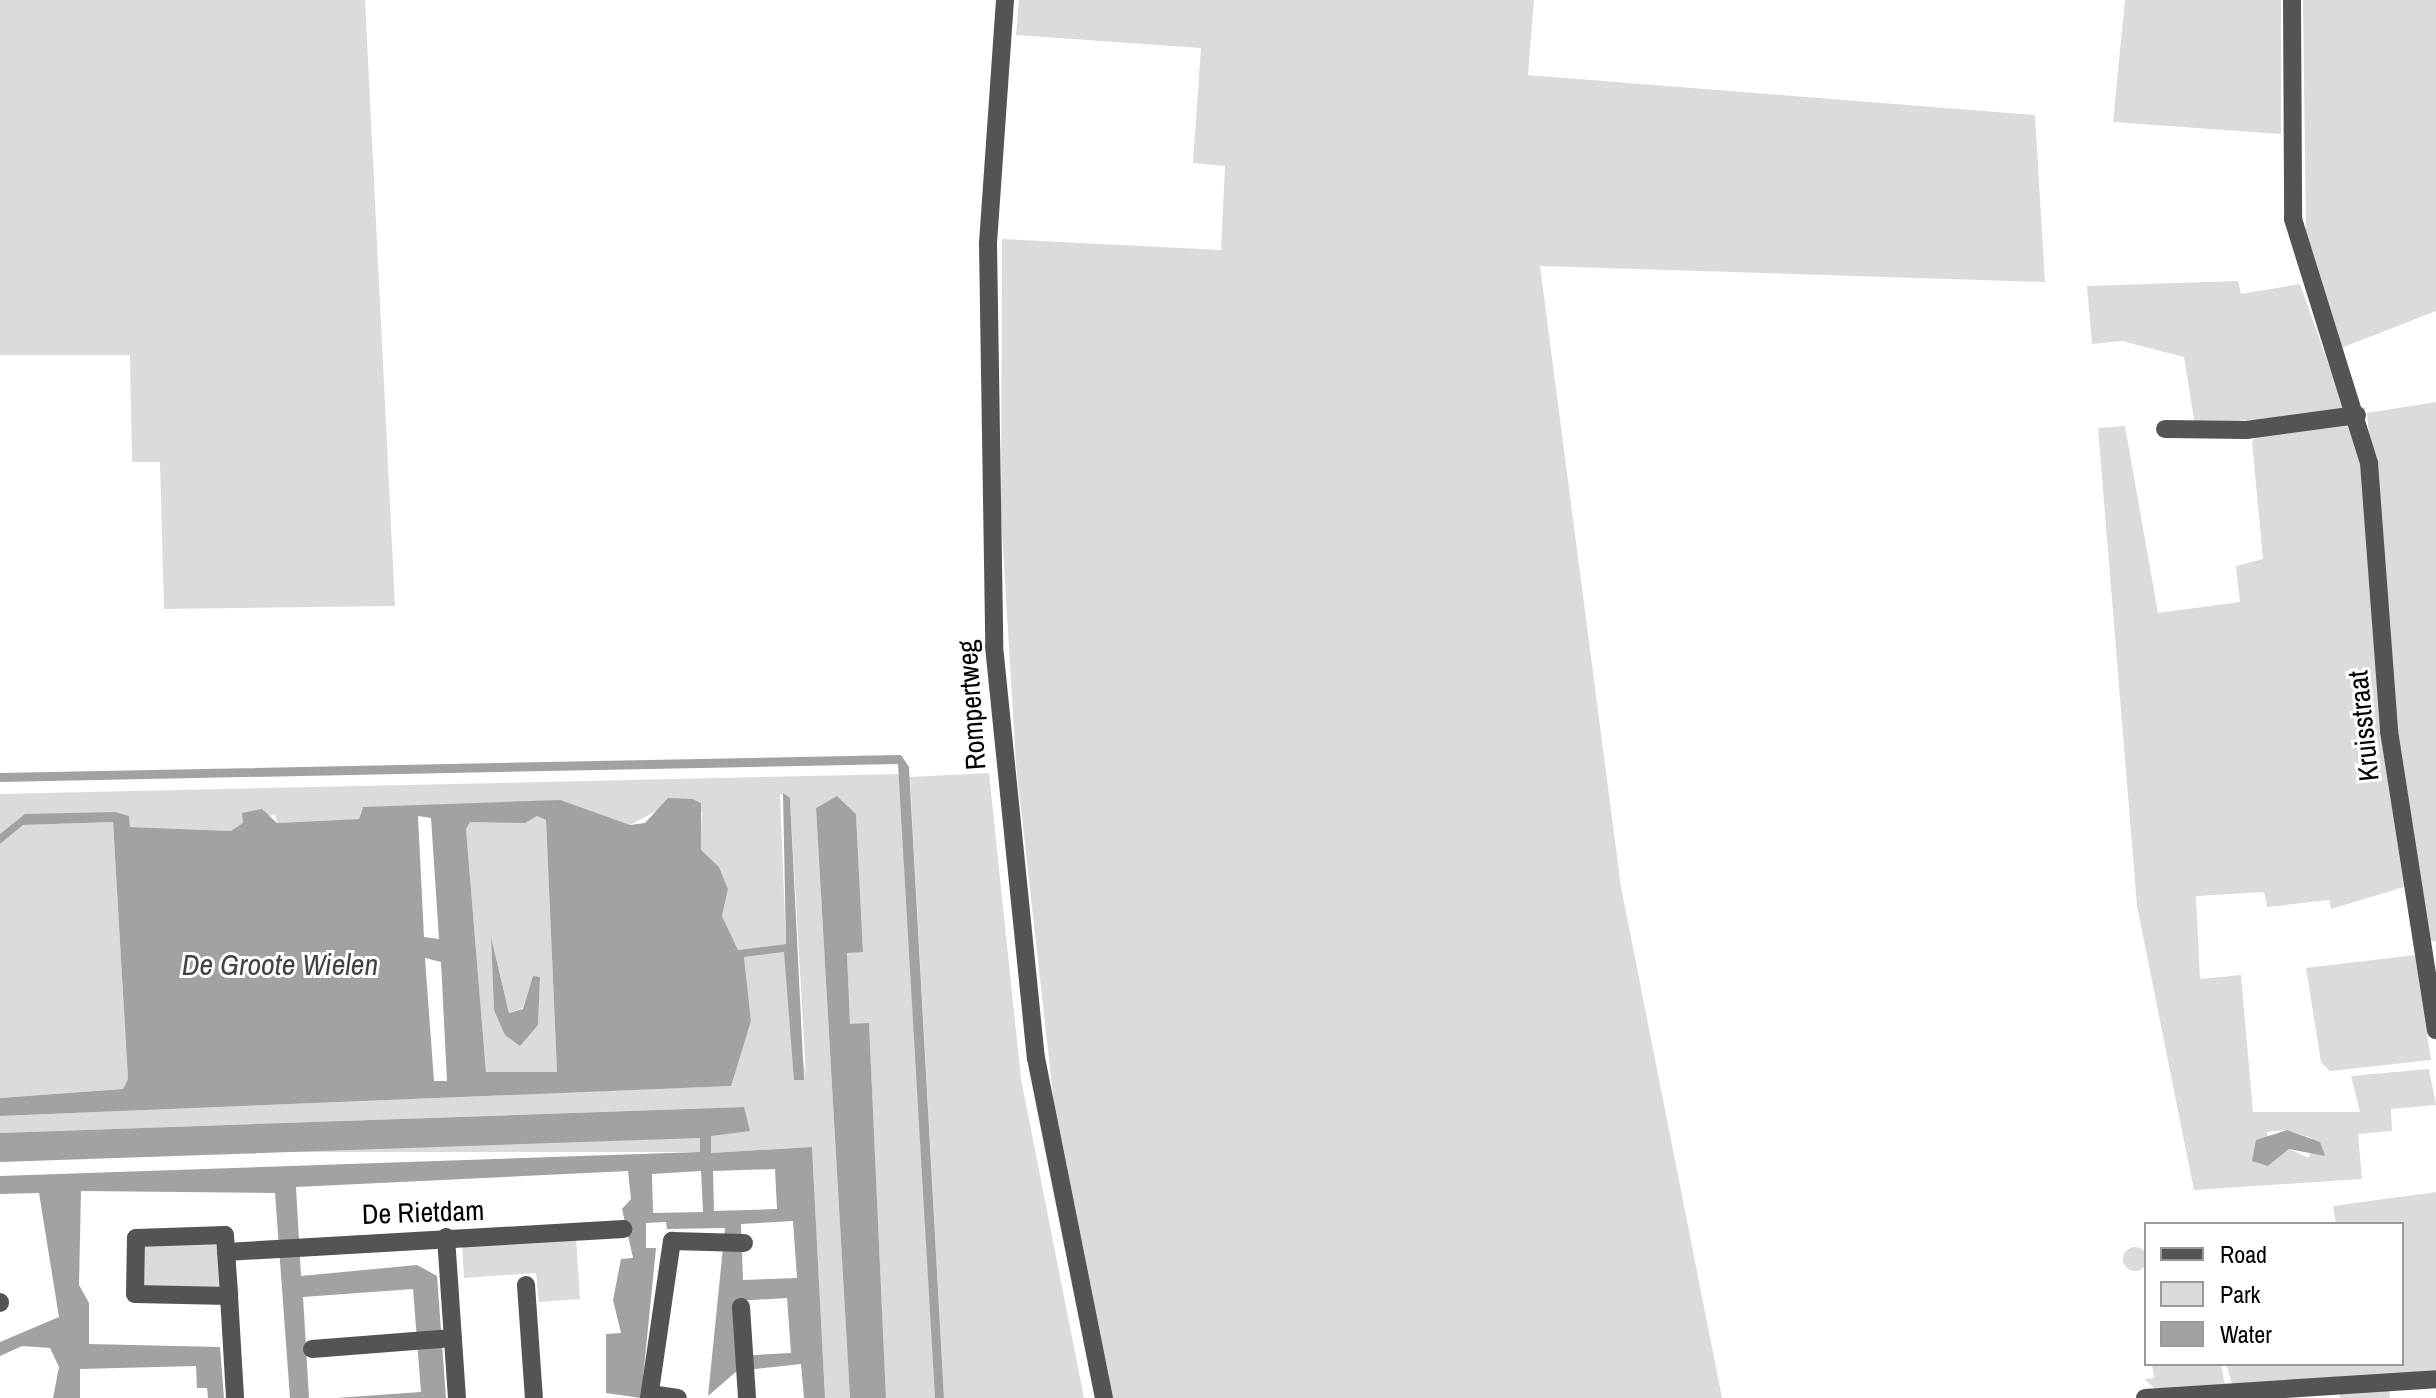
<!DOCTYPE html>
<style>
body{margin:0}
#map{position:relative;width:2436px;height:1398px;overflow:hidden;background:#fff;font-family:"Archivo Narrow",sans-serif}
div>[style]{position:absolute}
.green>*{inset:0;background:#dbdbdb;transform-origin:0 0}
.round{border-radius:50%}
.water>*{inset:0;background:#a2a2a2}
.minor>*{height:18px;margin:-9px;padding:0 9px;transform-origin:9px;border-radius:9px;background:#545454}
span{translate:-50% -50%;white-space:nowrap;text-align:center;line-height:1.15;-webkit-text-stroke:6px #fff;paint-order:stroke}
.street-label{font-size:28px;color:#000}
.water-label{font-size:30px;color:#434343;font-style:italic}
.legend{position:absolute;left:2144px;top:1222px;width:260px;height:144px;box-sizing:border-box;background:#fff;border:2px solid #999;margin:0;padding:10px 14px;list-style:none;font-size:24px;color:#000}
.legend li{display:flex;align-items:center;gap:16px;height:40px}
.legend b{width:40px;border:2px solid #999}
</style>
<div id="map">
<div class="green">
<i style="clip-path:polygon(0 0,365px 0,395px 606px,164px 609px,160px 462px,132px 462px,130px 355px,0 355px)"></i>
<i style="clip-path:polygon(1019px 0,1534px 0,1528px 75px,2035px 115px,2045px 282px,1540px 266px,1621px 887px,1722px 1398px,1111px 1398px,1057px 1131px,1016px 764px,1001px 515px,1002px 239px,1221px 250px,1225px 166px,1193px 163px,1201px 48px,1016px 35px)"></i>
<i style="clip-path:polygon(2125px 0,2281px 0,2281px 134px,2113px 122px)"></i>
<i style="clip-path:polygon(2303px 0,2436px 0,2436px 311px,2341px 348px,2306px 232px)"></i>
<i style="clip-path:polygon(2238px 281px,2241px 294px,2300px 284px,2345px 411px,2195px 425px,2184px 357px,2122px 341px,2092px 344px,2087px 286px)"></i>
<i style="clip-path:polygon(2436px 402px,2436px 941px,2428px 942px,2395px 719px,2367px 413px)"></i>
<i style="clip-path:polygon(evenodd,2348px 424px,2360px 457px,2381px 734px,2404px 887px,2331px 909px,2329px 900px,2267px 907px,2264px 892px,2196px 896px,2200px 979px,2241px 975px,2253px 1112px,2360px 1112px,2351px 1076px,2429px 1069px,2436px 1105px,2391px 1109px,2392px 1131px,2358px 1134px,2362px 1179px,2194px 1190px,2137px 906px,2098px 428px,2125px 426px,2158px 613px,2240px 602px,2236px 566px,2263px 559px,2252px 442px,2260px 432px,2348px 424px,2287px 1130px,2312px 1138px,2309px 1158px,2289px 1149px,2272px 1163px,2267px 1132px,2287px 1130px)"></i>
<i style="clip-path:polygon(989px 773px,1021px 1079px,1084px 1398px,944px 1398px,910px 777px)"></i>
<i style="clip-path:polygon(901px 774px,935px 1398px,886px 1398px,869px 1024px,850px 1024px,847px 953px,863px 951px,856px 814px,837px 796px,816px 808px,850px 1398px,825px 1398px,812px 1147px,711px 1153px,710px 1136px,744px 1107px,0 1133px,0 1116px,730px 1086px,751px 1021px,744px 957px,784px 952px,806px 1076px,790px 798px,780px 794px,786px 944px,738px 950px,722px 916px,728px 889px,719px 867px,700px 850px,702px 812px,660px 809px,630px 825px,543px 803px,362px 808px,359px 819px,277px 823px,275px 814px,231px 831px,130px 827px,129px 816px,26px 814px,0 834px,0 794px)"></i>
<i style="clip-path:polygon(evenodd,537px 816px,546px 820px,557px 1072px,486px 1072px,466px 829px,470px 822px,525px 822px,537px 816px,491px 937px,509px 1013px,523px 1008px,533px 977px,540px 977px,538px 1025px,494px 1011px,491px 937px)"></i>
<i style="clip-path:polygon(113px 822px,128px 1079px,123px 1089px,0 1098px,0 844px,23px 825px)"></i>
<i style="clip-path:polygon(2415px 955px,2431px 1060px,2330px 1071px,2321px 1062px,2306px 968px)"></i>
<i style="left:700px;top:1137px;width:15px;height:700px;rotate:90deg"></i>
<i style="clip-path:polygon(2436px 1192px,2436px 1372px,2232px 1384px,2226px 1364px,2402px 1364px,2402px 1224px,2336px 1224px,2333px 1206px)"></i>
<i style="clip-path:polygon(232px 1229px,239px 1295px,129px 1291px,129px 1233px)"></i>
<i style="clip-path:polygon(576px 1237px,580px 1299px,539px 1302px,536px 1273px,464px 1278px,462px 1245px)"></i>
<i class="round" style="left:2123px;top:1247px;width:24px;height:24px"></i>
<i style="clip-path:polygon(2152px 1364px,2221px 1364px,2225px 1385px,2158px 1391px,2144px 1379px,2154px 1378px)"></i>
<i style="clip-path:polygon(2389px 1389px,2390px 1398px,2340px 1398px,2339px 1391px)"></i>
</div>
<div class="water">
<i style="clip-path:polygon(901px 755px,909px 767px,944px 1398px,935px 1398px,898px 764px,0 782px,0 773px)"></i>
<i style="clip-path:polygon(evenodd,783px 793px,790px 798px,804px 1080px,794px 1080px,784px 952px,744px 957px,751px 1021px,731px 1086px,0 1116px,0 1098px,123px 1089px,128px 1079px,113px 822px,23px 825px,0 844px,0 834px,25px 814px,115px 812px,129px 816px,130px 827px,231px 831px,243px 823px,242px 813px,262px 809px,277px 823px,359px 819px,363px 807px,560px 800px,630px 825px,645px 823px,668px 798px,692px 799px,701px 803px,701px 850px,719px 867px,728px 889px,722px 916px,738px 950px,786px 944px,783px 793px,418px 816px,431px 818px,439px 939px,424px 937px,418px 816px,783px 793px,537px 816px,546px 820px,557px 1072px,486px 1072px,466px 829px,470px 822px,525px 823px,537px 816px,783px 793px,425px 958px,441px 962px,447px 1081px,434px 1081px,425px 958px)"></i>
<i style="clip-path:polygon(837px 796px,856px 814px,863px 952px,847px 953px,850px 1024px,869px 1023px,886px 1398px,850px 1398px,816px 808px)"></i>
<i style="clip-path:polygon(491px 937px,509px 1013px,523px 1009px,533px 976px,540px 977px,538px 1025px,520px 1046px,505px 1035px,494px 1010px)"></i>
<i style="clip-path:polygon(evenodd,744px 1107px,750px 1131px,711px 1136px,711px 1153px,812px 1147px,825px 1398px,804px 1398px,801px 1364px,737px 1371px,708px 1396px,725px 1228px,667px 1229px,666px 1222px,646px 1223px,646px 1248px,656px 1248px,641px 1398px,606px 1393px,606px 1334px,621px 1333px,613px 1300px,621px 1259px,633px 1258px,622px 1209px,631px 1199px,628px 1171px,296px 1187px,301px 1276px,417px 1265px,437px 1276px,446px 1398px,336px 1398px,421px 1392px,413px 1289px,303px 1297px,309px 1398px,290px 1398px,275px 1193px,81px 1191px,79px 1285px,89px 1303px,89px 1344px,220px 1347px,224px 1398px,208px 1398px,207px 1388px,197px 1388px,196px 1366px,80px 1369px,80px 1398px,53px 1398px,59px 1367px,50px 1348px,22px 1346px,0 1356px,0 1342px,59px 1317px,39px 1193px,0 1194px,0 1176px,700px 1152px,700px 1138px,0 1162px,0 1133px,744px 1107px,775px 1169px,777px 1209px,714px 1211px,713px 1171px,775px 1169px,744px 1107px,701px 1171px,703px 1212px,653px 1213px,652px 1174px,701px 1171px,744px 1107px,793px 1221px,797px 1278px,743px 1280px,741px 1224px,793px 1221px,744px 1107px,787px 1298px,791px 1353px,737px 1356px,734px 1301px,787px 1298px)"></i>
<i style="clip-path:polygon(2287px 1130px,2320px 1142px,2325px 1156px,2289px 1149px,2268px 1166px,2252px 1161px,2256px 1140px)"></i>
</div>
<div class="minor">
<i style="left:1005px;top:0;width:245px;rotate:94deg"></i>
<i style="left:988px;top:244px;width:402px;rotate:89.1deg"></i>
<i style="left:994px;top:646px;width:414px;rotate:84.2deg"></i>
<i style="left:1036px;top:1058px;width:347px;rotate:78.7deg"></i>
<i style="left:2292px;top:0;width:219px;rotate:89.7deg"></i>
<i style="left:2293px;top:219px;width:256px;rotate:72.7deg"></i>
<i style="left:2369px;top:463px;width:269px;rotate:85.7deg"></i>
<i style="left:2389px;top:731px;width:303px;rotate:81.1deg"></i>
<i style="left:2165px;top:429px;width:81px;rotate:0.7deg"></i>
<i style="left:2246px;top:430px;width:112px;rotate:-7.7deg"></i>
<i style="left:446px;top:1237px;width:161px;rotate:86.1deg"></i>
<i style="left:226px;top:1252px;width:398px;rotate:-3.3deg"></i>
<i style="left:526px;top:1285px;width:113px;rotate:86deg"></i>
<i style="left:229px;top:1296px;width:94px;rotate:-178.8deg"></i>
<i style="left:135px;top:1294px;width:56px;rotate:-89deg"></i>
<i style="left:136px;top:1238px;width:89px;rotate:-1.9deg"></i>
<i style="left:225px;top:1235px;width:61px;rotate:86.2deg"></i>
<i style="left:229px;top:1296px;width:102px;rotate:86.6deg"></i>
<i style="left:0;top:1302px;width:1px;rotate:90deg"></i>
<i style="left:741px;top:1307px;width:91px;rotate:86.2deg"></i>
<i style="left:312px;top:1349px;width:141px;rotate:-4.5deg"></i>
<i style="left:650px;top:1394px;width:28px;rotate:8deg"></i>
<i style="left:649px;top:1398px;width:159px;rotate:-81.7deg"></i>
<i style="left:672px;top:1241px;width:72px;rotate:1.6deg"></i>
<i style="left:2145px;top:1398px;width:292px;rotate:-3.7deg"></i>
</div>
<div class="street-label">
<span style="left:971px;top:705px;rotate:-94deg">Rompertweg</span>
<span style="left:2363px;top:726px;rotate:-96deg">Kruisstraat</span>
<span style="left:423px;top:1212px;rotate:-2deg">De Rietdam</span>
</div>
<div class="water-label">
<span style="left:280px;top:964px">De Groote Wielen</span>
</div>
<ul class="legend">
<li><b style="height:10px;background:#545454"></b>Road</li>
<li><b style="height:22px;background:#dbdbdb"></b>Park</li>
<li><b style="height:22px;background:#a2a2a2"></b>Water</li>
</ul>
</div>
